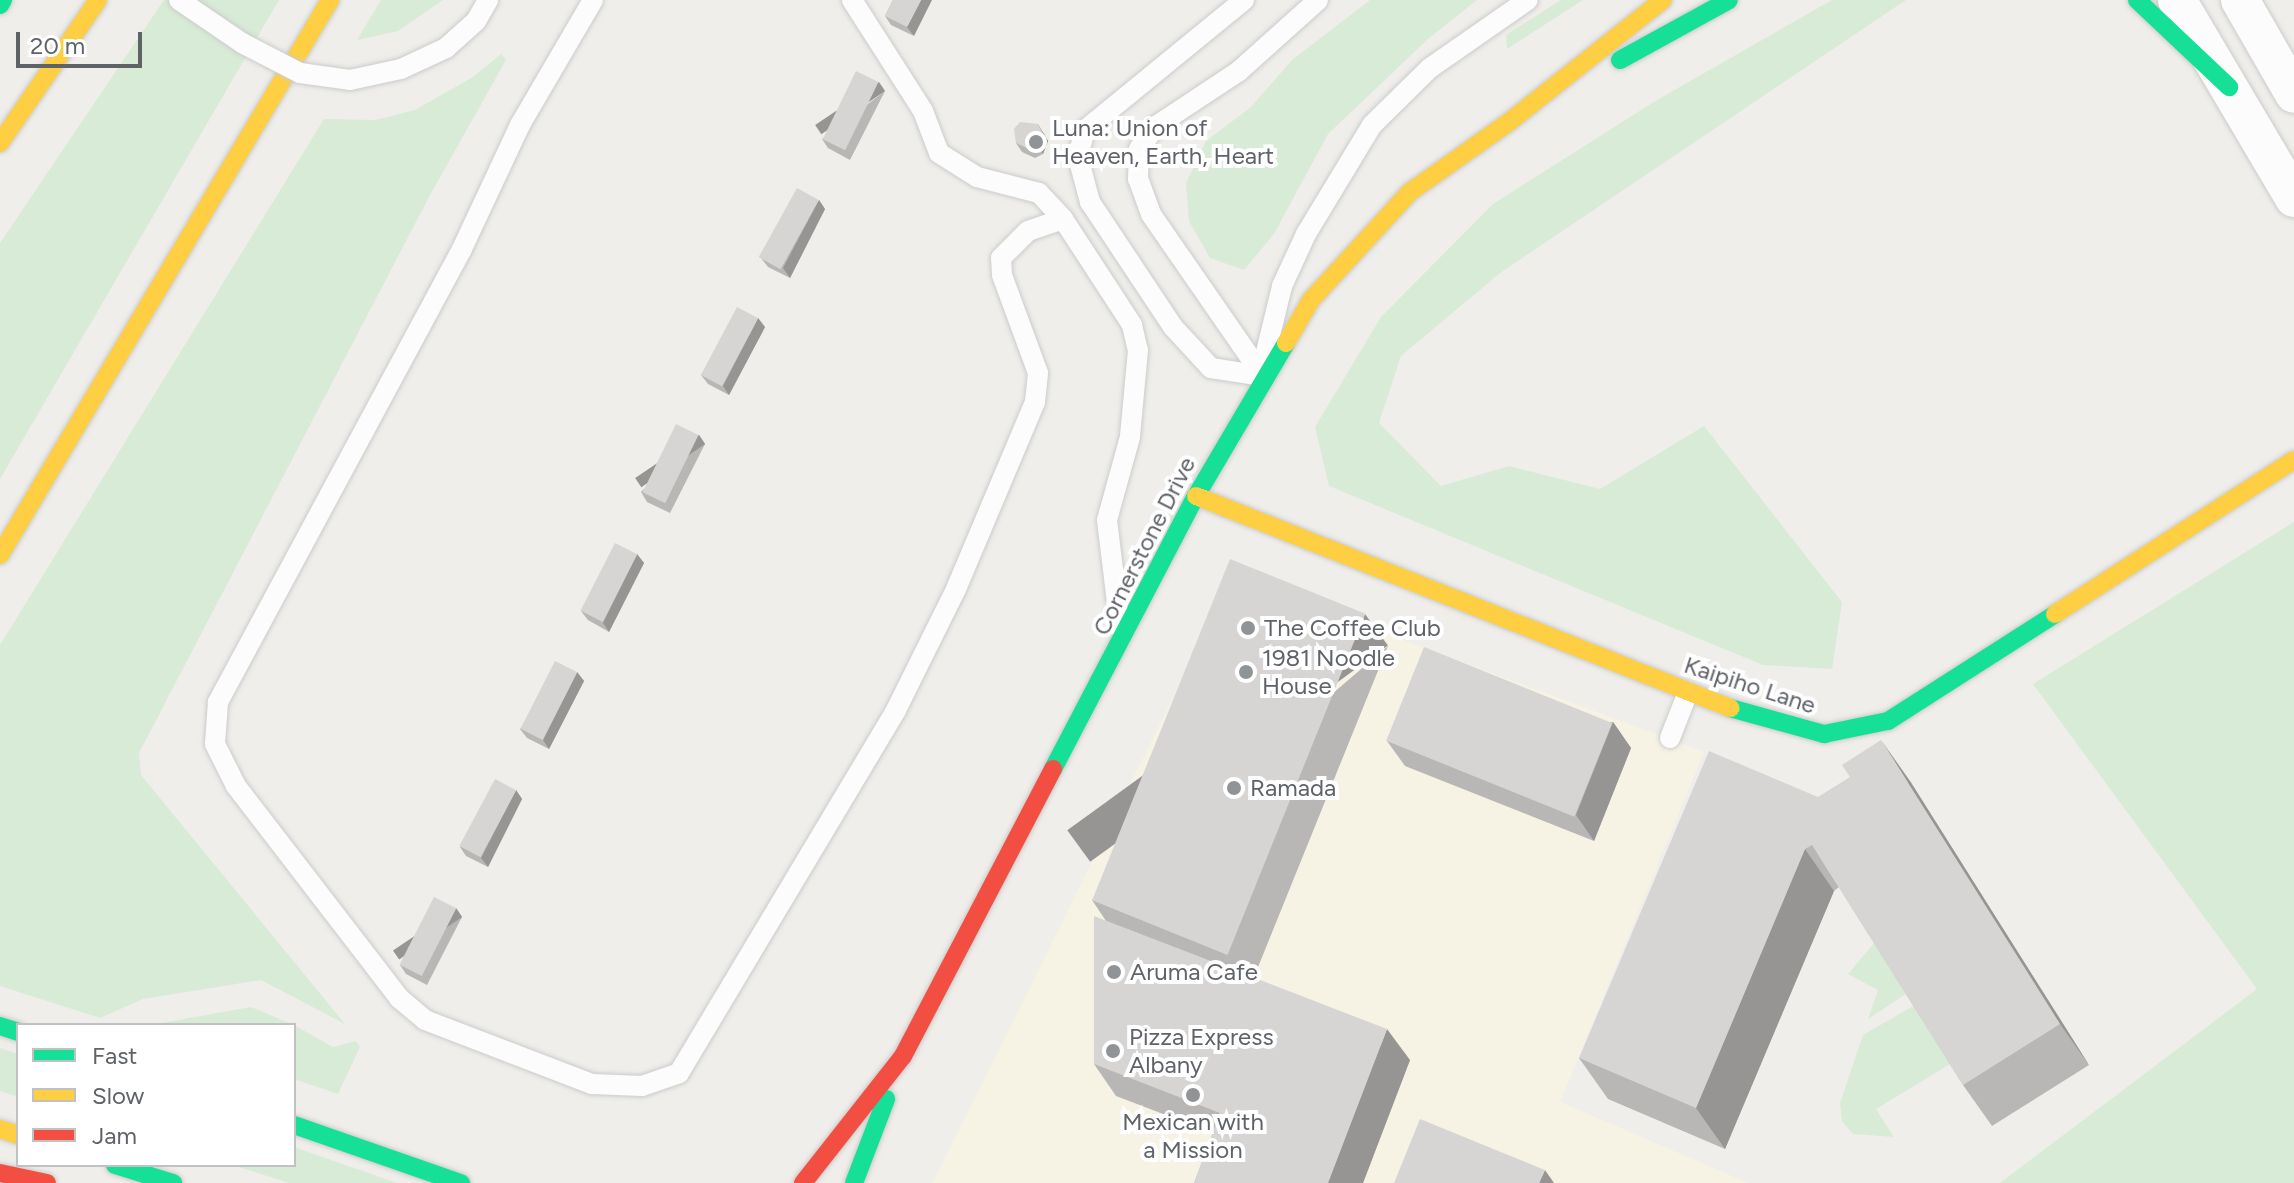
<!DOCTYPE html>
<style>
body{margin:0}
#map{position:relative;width:2294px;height:1183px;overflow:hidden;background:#efeeea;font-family:Figtree,sans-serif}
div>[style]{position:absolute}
.commercial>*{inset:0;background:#f7f3e4}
.green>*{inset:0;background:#d8ebd6}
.roads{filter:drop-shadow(0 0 2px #cbcccc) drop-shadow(0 0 2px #cbcccc)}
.lane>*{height:20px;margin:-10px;padding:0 10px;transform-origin:10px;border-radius:10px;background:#fdfcfc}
.street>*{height:38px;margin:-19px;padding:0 19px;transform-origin:19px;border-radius:19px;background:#fdfcfc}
.fast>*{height:18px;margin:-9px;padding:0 9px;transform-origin:9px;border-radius:9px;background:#16e098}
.slow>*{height:18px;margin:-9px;padding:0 9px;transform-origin:9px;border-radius:9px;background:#ffcf43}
.jam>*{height:18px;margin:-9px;padding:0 9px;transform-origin:9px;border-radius:9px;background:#f24e42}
.bridges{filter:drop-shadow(0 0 2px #cbcccc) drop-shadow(0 0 2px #cbcccc)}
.lane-bridge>*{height:20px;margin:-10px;padding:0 10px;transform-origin:10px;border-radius:10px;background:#fdfcfc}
.wall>*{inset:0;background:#b8b7b5}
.shaded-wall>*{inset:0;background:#969594;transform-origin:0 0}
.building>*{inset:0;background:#d6d5d3;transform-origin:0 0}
.dots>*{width:22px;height:22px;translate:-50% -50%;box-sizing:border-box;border:4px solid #fff;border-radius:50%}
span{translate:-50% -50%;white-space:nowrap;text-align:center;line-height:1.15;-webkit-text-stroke:8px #fff;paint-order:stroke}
.poi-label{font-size:24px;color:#5f6368}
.left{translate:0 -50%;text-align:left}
.street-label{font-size:24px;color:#5f6368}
.legend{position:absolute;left:16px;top:1023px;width:280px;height:144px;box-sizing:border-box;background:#fff;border:2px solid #bfc1c3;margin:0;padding:10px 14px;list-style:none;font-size:24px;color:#5f6368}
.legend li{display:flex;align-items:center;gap:16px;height:40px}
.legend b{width:40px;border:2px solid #bfc1c3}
.scale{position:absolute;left:16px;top:32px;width:126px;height:36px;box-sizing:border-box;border:4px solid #5f6368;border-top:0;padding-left:10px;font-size:24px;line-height:28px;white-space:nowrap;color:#5f6368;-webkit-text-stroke:6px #fff;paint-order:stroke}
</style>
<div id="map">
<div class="commercial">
<i style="clip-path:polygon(1268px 590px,1704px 752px,1560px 1102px,1748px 1183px,933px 1183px,1220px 603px)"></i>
</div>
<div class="green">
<i style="clip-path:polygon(164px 0,279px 0,0 479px,0 243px)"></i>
<i style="clip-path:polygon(381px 0,443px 0,398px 31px,357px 40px)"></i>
<i style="clip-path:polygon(1370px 0,1477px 0,1428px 39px,1328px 134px,1274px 234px,1244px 270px,1210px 258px,1189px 221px,1186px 183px,1206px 141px,1251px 107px,1292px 60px)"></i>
<i style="clip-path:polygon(1561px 0,1583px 0,1507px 49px,1506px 35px)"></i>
<i style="clip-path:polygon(1832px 0,1906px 0,1500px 273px,1401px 356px,1379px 423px,1441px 486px,1509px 466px,1600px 489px,1704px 426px,1842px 602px,1832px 669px,1763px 665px,1329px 486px,1315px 427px,1381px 317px,1493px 204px,1657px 100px)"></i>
<i style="clip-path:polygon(501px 54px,506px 60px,430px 195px,139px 753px,141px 775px,345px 1024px,261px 980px,143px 999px,100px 1018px,0 986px,0 645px,324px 119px,375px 120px,415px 110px,473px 77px)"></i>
<i style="clip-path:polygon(2294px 522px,2294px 1183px,2000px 1183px,2257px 989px,2033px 684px)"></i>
<i style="clip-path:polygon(1876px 941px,1909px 992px,1868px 1019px,1878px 990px,1848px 974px)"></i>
<i style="clip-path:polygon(1915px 1005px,1952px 1063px,1876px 1109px,1894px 1137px,1853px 1134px,1842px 1121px,1840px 1103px,1863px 1035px)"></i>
<i style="clip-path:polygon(251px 1007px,294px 1025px,150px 1025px)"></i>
<i style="clip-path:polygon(294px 1025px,333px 1047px,356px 1041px,360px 1047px,338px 1094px,294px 1079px)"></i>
<i style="clip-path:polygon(0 1048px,18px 1054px,18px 1097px,0 1091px)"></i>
<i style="clip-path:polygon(294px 1147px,397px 1183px,289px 1183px,233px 1165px,294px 1165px)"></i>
</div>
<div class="roads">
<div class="lane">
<i style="left:593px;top:0;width:145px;rotate:120.3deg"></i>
<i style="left:520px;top:125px;width:137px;rotate:115.1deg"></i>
<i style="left:462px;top:249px;width:515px;rotate:118.31deg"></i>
<i style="left:218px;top:702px;width:42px;rotate:94.1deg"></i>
<i style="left:215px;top:744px;width:47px;rotate:63.4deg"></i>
<i style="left:236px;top:786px;width:267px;rotate:52.4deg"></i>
<i style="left:399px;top:998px;width:34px;rotate:40deg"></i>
<i style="left:425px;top:1020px;width:179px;rotate:21deg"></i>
<i style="left:592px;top:1084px;width:50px;rotate:2.3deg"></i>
<i style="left:642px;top:1086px;width:39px;rotate:-19deg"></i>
<i style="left:679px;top:1073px;width:423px;rotate:-59.1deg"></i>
<i style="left:896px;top:710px;width:135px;rotate:-63.6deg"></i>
<i style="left:956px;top:589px;width:203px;rotate:-67.1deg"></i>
<i style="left:1035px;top:402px;width:29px;rotate:-84deg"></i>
<i style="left:1038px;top:373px;width:104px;rotate:-110.2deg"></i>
<i style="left:1002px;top:275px;width:17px;rotate:-93deg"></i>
<i style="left:1001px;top:258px;width:38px;rotate:-45deg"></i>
<i style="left:1028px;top:231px;width:37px;rotate:-19deg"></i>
<i style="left:1063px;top:219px;width:126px;rotate:56.9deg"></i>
<i style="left:1132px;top:325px;width:26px;rotate:77deg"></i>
<i style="left:1138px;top:350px;width:87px;rotate:95.3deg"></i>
<i style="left:1130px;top:437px;width:86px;rotate:105.5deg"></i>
<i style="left:1107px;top:520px;width:108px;rotate:83.1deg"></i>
<i style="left:852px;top:0;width:132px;rotate:57.4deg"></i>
<i style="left:923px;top:111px;width:45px;rotate:69.1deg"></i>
<i style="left:939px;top:153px;width:45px;rotate:32.3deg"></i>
<i style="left:977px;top:177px;width:64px;rotate:14.5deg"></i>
<i style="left:1039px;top:193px;width:35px;rotate:47deg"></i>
<i style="left:1244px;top:0;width:205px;rotate:140.7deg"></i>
<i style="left:1085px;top:130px;width:28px;rotate:105deg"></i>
<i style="left:1078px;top:157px;width:47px;rotate:75.1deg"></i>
<i style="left:1090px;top:202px;width:150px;rotate:56.4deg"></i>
<i style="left:1173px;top:327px;width:56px;rotate:47.2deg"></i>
<i style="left:1211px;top:368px;width:53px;rotate:8.7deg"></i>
<i style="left:1265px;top:356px;width:72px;rotate:-76.3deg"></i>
<i style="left:1282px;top:286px;width:57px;rotate:-65.2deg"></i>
<i style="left:1306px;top:234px;width:127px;rotate:-58.8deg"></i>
<i style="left:1372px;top:125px;width:81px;rotate:-44.5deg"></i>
<i style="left:1430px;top:68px;width:119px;rotate:-34.8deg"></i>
<i style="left:1263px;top:376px;width:197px;rotate:-124.7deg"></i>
<i style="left:1151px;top:214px;width:37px;rotate:-110deg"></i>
<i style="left:1138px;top:179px;width:30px;rotate:-88deg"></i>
<i style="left:1139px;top:149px;width:29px;rotate:-54deg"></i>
<i style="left:1156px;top:126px;width:100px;rotate:-33.5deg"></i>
<i style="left:1239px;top:71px;width:106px;rotate:-41.9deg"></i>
<i style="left:1670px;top:738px;width:49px;rotate:-68.6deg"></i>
</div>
<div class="street">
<i style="left:2177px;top:0;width:230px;rotate:59.4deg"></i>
<i style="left:2240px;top:0;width:108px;rotate:60.1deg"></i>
</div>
<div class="fast">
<i style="left:2137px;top:0;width:127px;rotate:43.4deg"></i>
<i style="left:0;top:5px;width:6px;rotate:-59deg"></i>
<i style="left:1620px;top:60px;width:124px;rotate:-28.8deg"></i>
<i style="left:1730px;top:708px;width:98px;rotate:15.5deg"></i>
<i style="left:1824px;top:734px;width:65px;rotate:-11.5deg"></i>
<i style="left:1888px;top:721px;width:198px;rotate:-32.6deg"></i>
<i style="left:1053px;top:769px;width:308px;rotate:-62.4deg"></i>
<i style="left:1196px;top:496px;width:178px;rotate:-59.5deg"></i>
<i style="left:0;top:1026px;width:19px;rotate:18deg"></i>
<i style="left:294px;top:1125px;width:177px;rotate:19.2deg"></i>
<i style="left:115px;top:1165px;width:61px;rotate:17.2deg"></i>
<i style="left:854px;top:1183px;width:90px;rotate:-69.1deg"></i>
</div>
<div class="slow">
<i style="left:0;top:143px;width:173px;rotate:-55.6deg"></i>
<i style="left:1286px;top:343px;width:50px;rotate:-59.8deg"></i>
<i style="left:1311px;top:300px;width:147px;rotate:-47.5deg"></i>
<i style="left:1410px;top:192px;width:121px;rotate:-35.3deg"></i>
<i style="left:1509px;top:122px;width:196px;rotate:-38.4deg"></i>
<i style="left:1196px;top:496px;width:575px;rotate:21.65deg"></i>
<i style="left:0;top:555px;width:646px;rotate:-59.26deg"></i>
<i style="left:2055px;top:614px;width:284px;rotate:-32.8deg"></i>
<i style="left:0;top:1129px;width:19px;rotate:18deg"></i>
</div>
<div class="jam">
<i style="left:0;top:1173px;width:48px;rotate:12deg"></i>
<i style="left:803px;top:1183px;width:162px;rotate:-51.8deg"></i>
<i style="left:903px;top:1056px;width:324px;rotate:-62.4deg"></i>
</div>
</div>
<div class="bridges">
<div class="lane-bridge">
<i style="left:179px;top:0;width:76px;rotate:34.3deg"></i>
<i style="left:242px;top:43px;width:65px;rotate:27.3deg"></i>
<i style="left:300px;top:73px;width:50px;rotate:8deg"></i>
<i style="left:350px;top:80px;width:52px;rotate:-12.2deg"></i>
<i style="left:401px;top:69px;width:50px;rotate:-25deg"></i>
<i style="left:446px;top:48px;width:40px;rotate:-42deg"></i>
<i style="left:476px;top:21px;width:24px;rotate:-60deg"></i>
</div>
</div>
<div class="wall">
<i style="clip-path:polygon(893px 0,914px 36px,891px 25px,885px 16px)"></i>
<i style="clip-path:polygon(885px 91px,850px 160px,828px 148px,822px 139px)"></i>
<i style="clip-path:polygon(1044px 133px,1048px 141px,1043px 154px,1035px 158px,1022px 152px,1016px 143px)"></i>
<i style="clip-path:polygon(819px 200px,825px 209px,790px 278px,768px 267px,761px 258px)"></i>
<i style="clip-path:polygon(758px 318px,765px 327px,729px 395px,708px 384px,701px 375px)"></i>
<i style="clip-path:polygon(699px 435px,705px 444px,670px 513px,647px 502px,641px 492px)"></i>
<i style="clip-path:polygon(637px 554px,644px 563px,609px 632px,588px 620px,581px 611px)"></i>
<i style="clip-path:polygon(1388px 646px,1254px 977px,1410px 1060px,1363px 1183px,1194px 1183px,1213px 1133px,1116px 1096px,1094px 1064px,1106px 921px,1092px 900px)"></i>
<i style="clip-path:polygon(577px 672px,584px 681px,549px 749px,527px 738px,520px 729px)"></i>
<i style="clip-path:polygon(1613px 722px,1631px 748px,1594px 841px,1405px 766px,1387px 741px)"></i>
<i style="clip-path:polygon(1910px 781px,2089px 1065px,1992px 1126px,1963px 1085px,1839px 887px,1834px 891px,1725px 1149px,1608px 1099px,1579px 1058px,1818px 797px)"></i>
<i style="clip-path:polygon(516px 790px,522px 799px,488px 867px,466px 856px,460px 847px)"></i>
<i style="clip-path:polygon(456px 908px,462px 917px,427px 985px,406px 974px,400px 965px)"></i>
</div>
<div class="shaded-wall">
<i style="clip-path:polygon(921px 0,932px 0,914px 36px,907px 27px)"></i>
<i style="left:879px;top:82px;width:11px;height:77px;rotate:56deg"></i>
<i style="clip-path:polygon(1038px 124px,1048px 141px,1043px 154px,1037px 145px)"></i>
<i style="clip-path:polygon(819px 200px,825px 209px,790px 278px,783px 268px)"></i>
<i style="clip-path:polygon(758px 318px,765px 327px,729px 395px,723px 386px)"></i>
<i style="left:699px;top:435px;width:11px;height:77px;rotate:56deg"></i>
<i style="clip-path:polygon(637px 554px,644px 563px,609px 632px,603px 623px)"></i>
<i style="left:1365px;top:614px;width:39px;height:368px;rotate:54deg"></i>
<i style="clip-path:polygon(577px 672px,584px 681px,549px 749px,543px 740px)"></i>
<i style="clip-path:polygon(1613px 722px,1631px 748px,1594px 841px,1576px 815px)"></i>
<i style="clip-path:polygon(1881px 740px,1910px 781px,2089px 1065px,2060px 1024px)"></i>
<i style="clip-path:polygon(516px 790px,522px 799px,488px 867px,481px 858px)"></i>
<i style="clip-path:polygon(1805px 849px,1834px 891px,1725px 1149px,1696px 1108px)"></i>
<i style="left:456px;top:908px;width:11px;height:76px;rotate:56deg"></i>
<i style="clip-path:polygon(1387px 1029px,1410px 1060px,1363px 1183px,1328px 1183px)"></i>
<i style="clip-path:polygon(1545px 1170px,1554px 1183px,1539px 1183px)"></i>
</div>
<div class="building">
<i style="clip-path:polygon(893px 0,921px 0,907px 27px,885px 16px)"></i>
<i style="left:856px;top:71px;width:25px;height:76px;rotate:26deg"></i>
<i style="clip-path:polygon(1020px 122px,1038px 124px,1042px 132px,1037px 145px,1029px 149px,1016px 143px,1014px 129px)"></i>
<i style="left:797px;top:188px;width:25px;height:79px;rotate:29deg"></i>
<i style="left:737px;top:307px;width:24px;height:77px;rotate:28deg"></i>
<i style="left:676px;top:424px;width:25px;height:76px;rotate:26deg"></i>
<i style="left:615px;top:543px;width:25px;height:76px;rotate:27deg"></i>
<i style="left:1230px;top:559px;width:146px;height:368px;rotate:22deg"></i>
<i style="left:1424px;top:647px;width:203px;height:101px;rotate:22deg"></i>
<i style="left:555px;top:661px;width:25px;height:76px;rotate:27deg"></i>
<i style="clip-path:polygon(1881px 740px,2060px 1024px,1963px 1085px,1812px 845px,1805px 849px,1696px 1108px,1579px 1058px,1709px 751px,1818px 797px,1850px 777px,1842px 765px)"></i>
<i style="left:495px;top:779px;width:24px;height:76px;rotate:28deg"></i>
<i style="left:434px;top:897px;width:25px;height:76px;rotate:27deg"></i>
<i style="clip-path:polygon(1094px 916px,1387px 1029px,1328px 1183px,1194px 1183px,1220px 1113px,1094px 1064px)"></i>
<i style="clip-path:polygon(1420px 1119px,1545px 1170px,1539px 1183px,1394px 1183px)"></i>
</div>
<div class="dots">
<i style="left:1036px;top:142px;background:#919496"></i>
<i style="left:1248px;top:628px;background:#919496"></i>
<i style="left:1246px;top:672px;background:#919496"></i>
<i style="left:1234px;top:788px;background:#919496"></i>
<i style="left:1114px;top:972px;background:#919496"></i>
<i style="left:1113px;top:1051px;background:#919496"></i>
<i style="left:1193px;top:1095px;background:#919496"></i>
</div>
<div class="poi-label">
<span class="left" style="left:1052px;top:142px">Luna: Union of<br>Heaven, Earth, Heart</span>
<span class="left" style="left:1264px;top:628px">The Coffee Club</span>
<span class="left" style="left:1262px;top:672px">1981 Noodle<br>House</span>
<span class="left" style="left:1250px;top:788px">Ramada</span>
<span class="left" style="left:1130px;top:972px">Aruma Cafe</span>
<span class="left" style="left:1129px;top:1051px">Pizza Express<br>Albany</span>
<span style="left:1193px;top:1136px">Mexican with<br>a Mission</span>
</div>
<div class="street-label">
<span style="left:1144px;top:546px;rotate:-63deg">Cornerstone Drive</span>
<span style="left:1750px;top:685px;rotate:18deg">Kaipiho Lane</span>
</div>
<ul class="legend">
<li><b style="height:10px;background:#16e098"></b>Fast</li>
<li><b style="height:10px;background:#ffcf43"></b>Slow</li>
<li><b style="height:10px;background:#f24e42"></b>Jam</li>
</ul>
<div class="scale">20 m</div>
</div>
